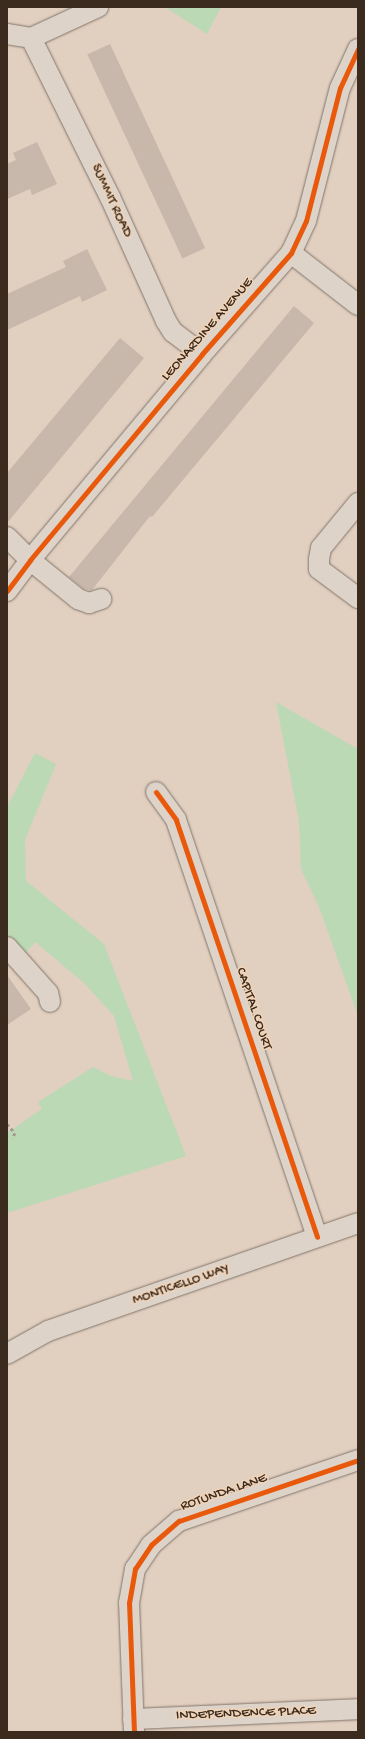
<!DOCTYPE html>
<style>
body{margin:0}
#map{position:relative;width:365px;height:1739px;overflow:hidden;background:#e1cfbf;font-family:"Gochi Hand",sans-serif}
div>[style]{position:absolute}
.green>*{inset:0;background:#bbd9b5}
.building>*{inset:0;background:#c8b7ab;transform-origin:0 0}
.path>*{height:2.5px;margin-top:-1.25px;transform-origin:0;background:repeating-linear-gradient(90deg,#a49a91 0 3px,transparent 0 6px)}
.roads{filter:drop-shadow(0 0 1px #81756b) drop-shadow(0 0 1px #81756b)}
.minor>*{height:20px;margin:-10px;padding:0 10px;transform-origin:10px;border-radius:10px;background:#ded3c8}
.cycleway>*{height:5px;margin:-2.5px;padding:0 2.5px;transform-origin:2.5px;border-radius:2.5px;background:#e8590c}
span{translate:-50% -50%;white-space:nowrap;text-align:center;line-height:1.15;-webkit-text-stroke:3px #f1d4b7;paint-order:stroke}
.street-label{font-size:14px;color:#3b2a1e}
.frame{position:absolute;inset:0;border:8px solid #3b2a1e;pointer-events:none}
</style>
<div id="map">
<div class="green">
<i style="clip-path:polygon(165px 7px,221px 7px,207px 34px)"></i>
<i style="clip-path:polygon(276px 702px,358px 749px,358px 1016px,319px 907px,301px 869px,299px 821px)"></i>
<i style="clip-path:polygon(35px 753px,56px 764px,25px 840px,26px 881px,104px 944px,186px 1156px,7px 1213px,7px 1133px,42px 1109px,38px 1102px,93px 1067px,111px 1076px,133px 1081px,114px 1016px,83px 982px,35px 942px,26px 953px,7px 933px,7px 807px)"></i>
</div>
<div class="building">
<i style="left:110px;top:44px;width:225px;height:25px;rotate:65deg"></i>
<i style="clip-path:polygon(37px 142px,57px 184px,32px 195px,30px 189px,7px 199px,7px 164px,16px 160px,13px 153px)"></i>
<i style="clip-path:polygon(87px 249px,107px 290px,82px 302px,80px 296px,7px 330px,7px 294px,66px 267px,63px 261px)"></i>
<i style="clip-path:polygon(294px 306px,314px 323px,152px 517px,150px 516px,92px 590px,84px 589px,69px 577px)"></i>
<i style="clip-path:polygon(120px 338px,144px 358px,7px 523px,7px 473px)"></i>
<i style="clip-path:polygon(7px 975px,31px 1009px,7px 1025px)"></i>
</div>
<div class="path">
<i style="left:7px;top:1124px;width:12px;rotate:48deg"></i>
<i style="left:15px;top:1133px;width:6px;rotate:108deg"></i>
</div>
<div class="roads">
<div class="minor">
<i style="left:7px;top:34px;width:24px;rotate:9deg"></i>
<i style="left:31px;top:38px;width:178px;rotate:63.6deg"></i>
<i style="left:110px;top:197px;width:136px;rotate:65.7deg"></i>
<i style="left:166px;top:321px;width:13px;rotate:58deg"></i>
<i style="left:173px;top:332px;width:36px;rotate:37deg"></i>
<i style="left:31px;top:38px;width:74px;rotate:-24.8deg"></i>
<i style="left:291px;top:253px;width:85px;rotate:37.8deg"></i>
<i style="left:358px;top:503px;width:58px;rotate:129.4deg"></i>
<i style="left:321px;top:548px;width:11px;rotate:100deg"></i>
<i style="left:319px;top:559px;width:10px;rotate:90deg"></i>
<i style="left:319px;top:569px;width:49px;rotate:36.6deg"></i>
<i style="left:7px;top:537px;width:33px;rotate:45deg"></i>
<i style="left:30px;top:560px;width:62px;rotate:39.1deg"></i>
<i style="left:78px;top:599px;width:12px;rotate:20deg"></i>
<i style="left:89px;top:603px;width:13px;rotate:-18deg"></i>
<i style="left:7px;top:591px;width:39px;rotate:-53deg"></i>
<i style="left:30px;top:560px;width:268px;rotate:-50.1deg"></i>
<i style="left:202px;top:354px;width:135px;rotate:-48.6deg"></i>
<i style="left:291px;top:253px;width:35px;rotate:-65deg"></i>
<i style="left:306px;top:221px;width:137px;rotate:-75.7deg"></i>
<i style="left:340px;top:88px;width:43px;rotate:-65.2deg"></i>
<i style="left:156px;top:792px;width:34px;rotate:54deg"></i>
<i style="left:176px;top:820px;width:440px;rotate:71.3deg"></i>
<i style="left:7px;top:947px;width:62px;rotate:48.3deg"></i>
<i style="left:48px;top:993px;width:9px;rotate:77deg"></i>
<i style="left:7px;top:1354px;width:47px;rotate:-29.3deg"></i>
<i style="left:48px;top:1331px;width:328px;rotate:-19.2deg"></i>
<i style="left:133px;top:1719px;width:225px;rotate:-2.5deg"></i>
<i style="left:134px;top:1732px;width:129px;rotate:-92.2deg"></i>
<i style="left:129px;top:1603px;width:35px;rotate:-80deg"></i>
<i style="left:135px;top:1569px;width:29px;rotate:-56deg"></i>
<i style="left:151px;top:1545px;width:37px;rotate:-41deg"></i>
<i style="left:179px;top:1521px;width:189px;rotate:-18.8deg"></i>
</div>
</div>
<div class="cycleway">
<i style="left:7px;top:591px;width:39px;rotate:-53deg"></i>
<i style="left:30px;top:560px;width:268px;rotate:-50.1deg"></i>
<i style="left:202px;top:354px;width:135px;rotate:-48.6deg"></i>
<i style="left:291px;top:253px;width:35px;rotate:-65deg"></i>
<i style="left:306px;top:221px;width:137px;rotate:-75.7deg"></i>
<i style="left:340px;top:88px;width:43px;rotate:-65.2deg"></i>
<i style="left:156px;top:792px;width:34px;rotate:54deg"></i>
<i style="left:176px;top:820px;width:440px;rotate:71.3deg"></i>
<i style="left:134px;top:1732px;width:129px;rotate:-92.2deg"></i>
<i style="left:129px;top:1603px;width:35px;rotate:-80deg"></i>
<i style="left:135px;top:1569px;width:29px;rotate:-56deg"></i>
<i style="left:151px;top:1545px;width:37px;rotate:-41deg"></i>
<i style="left:179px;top:1521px;width:189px;rotate:-18.8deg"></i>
</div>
<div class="street-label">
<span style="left:111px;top:201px;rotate:65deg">SUMMIT ROAD</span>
<span style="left:208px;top:330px;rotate:-49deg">LEONARDINE AVENUE</span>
<span style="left:253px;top:1009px;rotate:71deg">CAPITAL COURT</span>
<span style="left:181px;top:1285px;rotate:-19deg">MONTICELLO WAY</span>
<span style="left:224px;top:1493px;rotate:-19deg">ROTUNDA LANE</span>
<span style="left:246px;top:1714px;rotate:-2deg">INDEPENDENCE PLACE</span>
</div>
<div class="frame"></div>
</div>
